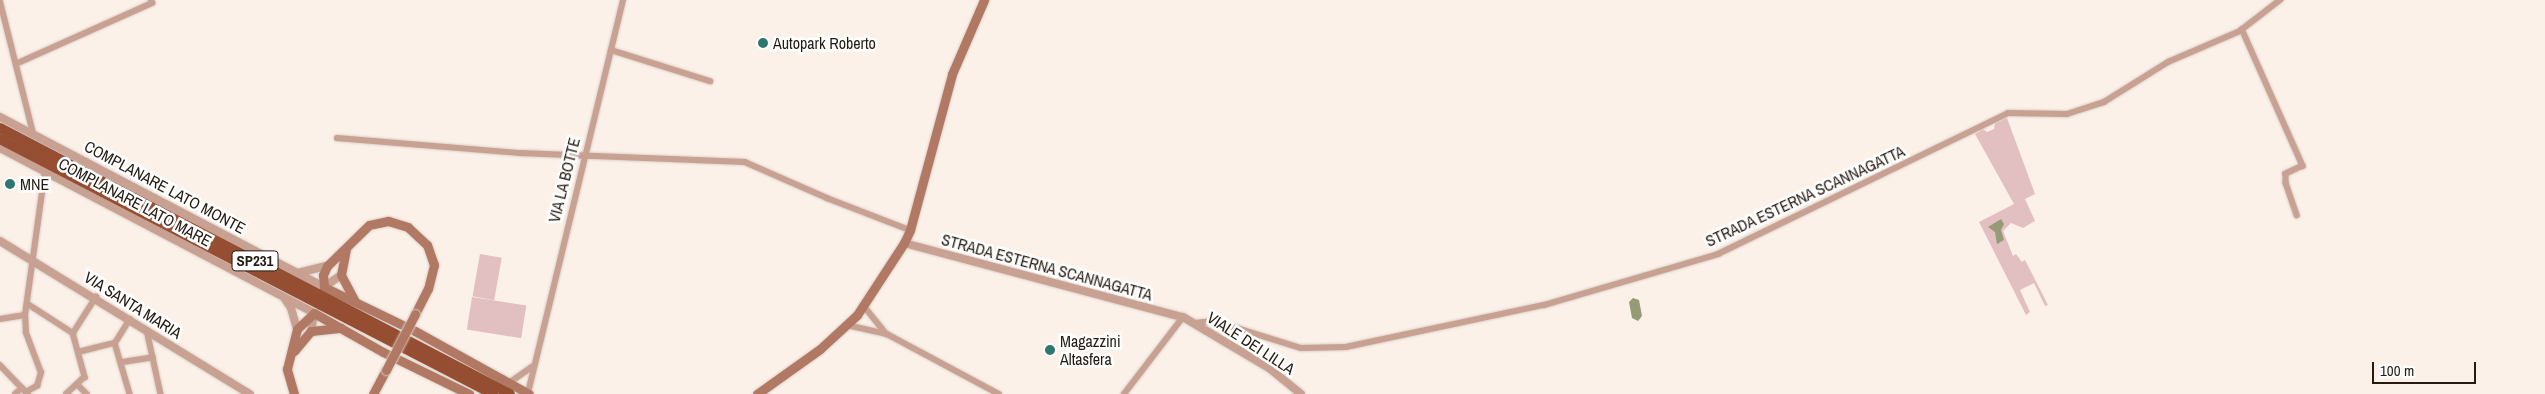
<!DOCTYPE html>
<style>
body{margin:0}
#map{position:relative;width:2545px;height:394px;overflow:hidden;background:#fbf1e8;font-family:"Archivo Narrow",sans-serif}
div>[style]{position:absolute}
.green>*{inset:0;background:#e2bfc0;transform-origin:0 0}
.water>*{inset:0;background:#969b75}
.roads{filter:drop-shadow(0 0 1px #d9cfc6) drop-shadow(0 0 1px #d9cfc6)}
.minor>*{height:5.5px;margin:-2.75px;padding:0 2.75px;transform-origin:2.75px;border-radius:2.75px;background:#c8a193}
.tertiary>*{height:8px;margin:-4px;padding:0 4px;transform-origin:4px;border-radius:4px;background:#c8a193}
.secondary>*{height:9px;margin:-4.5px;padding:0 4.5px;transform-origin:4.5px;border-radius:4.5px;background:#b17864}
.trunk>*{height:10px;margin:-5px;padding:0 5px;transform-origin:5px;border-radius:5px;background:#964e32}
.bridges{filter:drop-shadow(0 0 1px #d9cfc6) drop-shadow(0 0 1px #d9cfc6)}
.secondary-bridge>*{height:9px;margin:-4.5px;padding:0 4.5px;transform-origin:4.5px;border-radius:4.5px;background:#b17864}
.dots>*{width:14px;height:14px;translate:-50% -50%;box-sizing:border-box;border:2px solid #fff;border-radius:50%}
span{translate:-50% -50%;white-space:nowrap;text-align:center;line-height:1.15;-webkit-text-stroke:5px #fff;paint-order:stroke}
.shield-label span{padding:1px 4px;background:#fff;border:1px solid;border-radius:4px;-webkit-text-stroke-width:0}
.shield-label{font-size:15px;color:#241b12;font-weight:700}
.poi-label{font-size:16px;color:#241b12}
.left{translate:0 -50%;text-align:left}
.street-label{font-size:16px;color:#241b12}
.scale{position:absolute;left:2372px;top:362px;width:104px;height:22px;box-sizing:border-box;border:2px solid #241b12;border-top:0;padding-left:6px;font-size:15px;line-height:18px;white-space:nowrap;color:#241b12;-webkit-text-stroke:4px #fff;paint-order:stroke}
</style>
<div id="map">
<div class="green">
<i style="clip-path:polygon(2007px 118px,2035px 194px,2025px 199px,2035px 221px,2023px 228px,2011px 223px,2003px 231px,2013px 256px,2016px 254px,2022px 262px,2025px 260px,2048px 305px,2045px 306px,2034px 283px,2020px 290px,2030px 312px,2026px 315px,1979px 222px,2014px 204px,1975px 134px,1983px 129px,1987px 132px,1994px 129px,1995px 123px)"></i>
<i style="left:480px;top:254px;width:22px;height:43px;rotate:10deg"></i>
<i style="left:472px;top:297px;width:55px;height:33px;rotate:9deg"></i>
</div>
<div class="water">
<i style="clip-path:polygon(2001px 219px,2004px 224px,2001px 230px,2004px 240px,1997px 244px,1995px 232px,1988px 227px)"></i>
<i style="clip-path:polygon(1633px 298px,1639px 300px,1642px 316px,1638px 321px,1632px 318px,1629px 302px)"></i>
</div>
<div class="roads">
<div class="minor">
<i style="left:0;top:0;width:139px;rotate:75.9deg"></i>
<i style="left:2242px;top:29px;width:150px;rotate:66deg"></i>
<i style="left:2303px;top:166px;width:19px;rotate:155deg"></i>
<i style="left:2286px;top:174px;width:9px;rotate:90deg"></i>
<i style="left:2286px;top:183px;width:34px;rotate:71deg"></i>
<i style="left:611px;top:50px;width:104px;rotate:17.4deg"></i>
<i style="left:18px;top:63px;width:147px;rotate:-24.1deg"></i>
<i style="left:152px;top:3px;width:3px;rotate:-108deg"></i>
<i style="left:337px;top:138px;width:184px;rotate:4.7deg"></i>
<i style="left:520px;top:153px;width:225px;rotate:2.3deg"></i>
<i style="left:745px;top:162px;width:90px;rotate:23.7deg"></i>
<i style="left:827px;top:198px;width:89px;rotate:21.1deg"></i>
<i style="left:28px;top:304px;width:54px;rotate:32.8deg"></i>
<i style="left:73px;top:333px;width:46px;rotate:74.7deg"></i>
<i style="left:85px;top:377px;width:25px;rotate:137deg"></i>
<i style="left:864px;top:306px;width:36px;rotate:51deg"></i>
<i style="left:0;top:319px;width:25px;rotate:-9deg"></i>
<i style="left:1195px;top:323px;width:19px;rotate:-6deg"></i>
<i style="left:1214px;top:321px;width:91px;rotate:17.2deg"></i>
<i style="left:1301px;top:348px;width:45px;rotate:-1.3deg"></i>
<i style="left:1346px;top:347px;width:202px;rotate:-12deg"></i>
<i style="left:1544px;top:305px;width:181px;rotate:-16.3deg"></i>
<i style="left:1718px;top:254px;width:322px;rotate:-25.9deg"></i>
<i style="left:2008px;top:113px;width:59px;rotate:1deg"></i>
<i style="left:2067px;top:114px;width:39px;rotate:-18deg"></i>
<i style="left:2104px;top:102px;width:75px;rotate:-32deg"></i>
<i style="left:2168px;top:62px;width:78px;rotate:-23.3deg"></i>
<i style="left:2240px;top:31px;width:51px;rotate:-37.8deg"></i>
<i style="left:847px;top:325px;width:41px;rotate:12.7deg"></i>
<i style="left:887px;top:334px;width:127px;rotate:28.2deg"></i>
<i style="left:147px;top:330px;width:66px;rotate:77.7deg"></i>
<i style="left:73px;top:333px;width:43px;rotate:-57.4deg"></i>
<i style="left:115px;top:343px;width:53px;rotate:73.6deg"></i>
<i style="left:78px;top:352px;width:38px;rotate:-14deg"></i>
<i style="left:115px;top:343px;width:28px;rotate:-58deg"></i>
<i style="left:123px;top:362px;width:30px;rotate:-9deg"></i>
<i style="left:0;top:365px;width:40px;rotate:46deg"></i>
<i style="left:509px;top:383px;width:29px;rotate:-35deg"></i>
<i style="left:77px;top:384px;width:14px;rotate:45deg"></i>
<i style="left:26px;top:392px;width:13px;rotate:-29deg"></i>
<i style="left:37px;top:386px;width:14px;rotate:-73deg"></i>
<i style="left:41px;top:373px;width:43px;rotate:-110.6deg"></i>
<i style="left:26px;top:333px;width:18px;rotate:-93deg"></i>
<i style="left:25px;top:315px;width:145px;rotate:-82.1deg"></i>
<i style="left:528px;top:393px;width:404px;rotate:-76.4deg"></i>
<i style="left:15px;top:394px;width:9px;rotate:-41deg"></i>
<i style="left:1124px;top:394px;width:97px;rotate:-52.5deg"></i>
</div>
<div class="tertiary">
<i style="left:0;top:117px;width:366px;rotate:27.7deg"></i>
<i style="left:324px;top:287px;width:21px;rotate:-35deg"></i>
<i style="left:0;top:148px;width:355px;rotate:27.7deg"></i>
<i style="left:314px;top:313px;width:18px;rotate:99deg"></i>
<i style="left:0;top:241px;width:293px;rotate:31.5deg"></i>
<i style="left:904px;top:243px;width:289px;rotate:14.9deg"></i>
<i style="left:1183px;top:317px;width:100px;rotate:30.7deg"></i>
<i style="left:1269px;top:368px;width:41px;rotate:39.1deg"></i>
<i style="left:298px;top:273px;width:30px;rotate:-14deg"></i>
<i style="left:285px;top:299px;width:11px;rotate:56deg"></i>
<i style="left:291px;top:308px;width:22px;rotate:74deg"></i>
</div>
<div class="secondary">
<i style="left:346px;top:249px;width:26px;rotate:101deg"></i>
<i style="left:341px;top:275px;width:30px;rotate:62deg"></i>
<i style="left:415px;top:314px;width:28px;rotate:-63deg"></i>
<i style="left:428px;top:289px;width:25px;rotate:-76deg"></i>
<i style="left:434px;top:265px;width:21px;rotate:-109deg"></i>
<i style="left:427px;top:245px;width:26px;rotate:-137deg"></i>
<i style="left:408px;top:227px;width:21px;rotate:-163deg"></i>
<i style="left:388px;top:221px;width:19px;rotate:168deg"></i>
<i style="left:369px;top:225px;width:59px;rotate:135.7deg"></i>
<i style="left:327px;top:266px;width:10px;rotate:114deg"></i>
<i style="left:323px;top:275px;width:12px;rotate:85deg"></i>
<i style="left:324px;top:287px;width:101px;rotate:25.8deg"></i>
<i style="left:415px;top:331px;width:130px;rotate:28.9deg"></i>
<i style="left:294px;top:351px;width:26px;rotate:-50deg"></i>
<i style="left:311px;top:331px;width:30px;rotate:-6deg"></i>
<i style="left:294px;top:394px;width:26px;rotate:-106deg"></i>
<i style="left:287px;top:369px;width:41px;rotate:-76deg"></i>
<i style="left:297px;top:329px;width:23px;rotate:-43deg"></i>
<i style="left:314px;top:313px;width:79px;rotate:29.5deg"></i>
<i style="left:383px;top:352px;width:96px;rotate:26deg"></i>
<i style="left:373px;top:394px;width:27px;rotate:-62deg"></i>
<i style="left:757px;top:394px;width:77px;rotate:-35.5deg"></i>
<i style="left:820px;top:349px;width:50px;rotate:-42.6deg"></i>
<i style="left:857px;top:315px;width:86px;rotate:-56.9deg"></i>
<i style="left:904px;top:243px;width:14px;rotate:-65deg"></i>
<i style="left:910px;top:230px;width:162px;rotate:-74.9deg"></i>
<i style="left:952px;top:74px;width:81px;rotate:-66.6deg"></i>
</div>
<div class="trunk">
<i style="left:0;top:128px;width:575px;rotate:27.55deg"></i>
<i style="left:0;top:139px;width:555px;rotate:27.35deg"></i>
</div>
</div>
<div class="bridges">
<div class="secondary-bridge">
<i style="left:386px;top:370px;width:63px;rotate:-62.6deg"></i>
</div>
</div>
<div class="dots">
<i style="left:763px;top:43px;background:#2e7771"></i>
<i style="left:10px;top:184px;background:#2e7771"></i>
<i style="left:1050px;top:350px;background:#2e7771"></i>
</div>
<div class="shield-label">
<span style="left:255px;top:261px">SP231</span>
</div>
<div class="poi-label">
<span class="left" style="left:773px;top:43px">Autopark Roberto</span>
<span class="left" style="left:20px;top:184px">MNE</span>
<span class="left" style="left:1060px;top:350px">Magazzini<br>Altasfera</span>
</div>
<div class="street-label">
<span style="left:564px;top:180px;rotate:-76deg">VIA LA BOTTE</span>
<span style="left:165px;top:187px;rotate:28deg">COMPLANARE LATO MONTE</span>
<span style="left:1805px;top:196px;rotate:-25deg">STRADA ESTERNA SCANNAGATTA</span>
<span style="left:135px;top:202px;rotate:28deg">COMPLANARE LATO MARE</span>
<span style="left:1047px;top:267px;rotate:15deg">STRADA ESTERNA SCANNAGATTA</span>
<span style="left:133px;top:305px;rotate:32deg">VIA SANTA MARIA</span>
<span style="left:1251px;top:343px;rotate:33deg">VIALE DEI LILLA</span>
</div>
<div class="scale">100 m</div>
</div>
